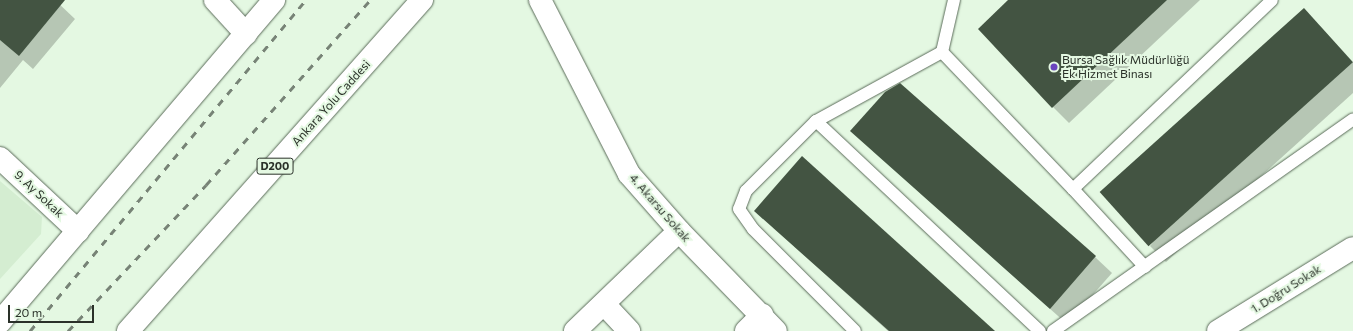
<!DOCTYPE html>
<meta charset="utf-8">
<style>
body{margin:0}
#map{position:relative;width:1353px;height:331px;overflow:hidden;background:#e4f8e2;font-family:Commissioner,sans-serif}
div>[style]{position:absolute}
.built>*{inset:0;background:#d4edd1}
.shadow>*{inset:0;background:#0003}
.building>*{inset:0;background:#435442;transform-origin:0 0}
.roads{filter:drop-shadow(0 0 1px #5a6b59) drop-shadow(0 0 1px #5a6b59)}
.lane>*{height:12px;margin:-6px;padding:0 6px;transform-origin:6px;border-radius:6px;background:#fff}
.street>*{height:22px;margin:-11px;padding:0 11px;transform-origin:11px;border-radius:11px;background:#fff}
.highway>*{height:22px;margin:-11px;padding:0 11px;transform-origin:11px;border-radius:11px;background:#fff}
.rail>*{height:3px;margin-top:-1.5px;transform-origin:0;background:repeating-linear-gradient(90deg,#778376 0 7px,transparent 0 14px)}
.dots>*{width:11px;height:11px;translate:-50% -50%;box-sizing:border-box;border:2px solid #e4f8e2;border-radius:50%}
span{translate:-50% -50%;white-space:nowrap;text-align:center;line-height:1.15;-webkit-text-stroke:4px #e4f8e2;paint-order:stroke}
.shield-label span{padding:1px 3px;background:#e4f8e2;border:1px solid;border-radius:3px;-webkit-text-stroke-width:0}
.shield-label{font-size:11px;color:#2a3129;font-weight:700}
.poi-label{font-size:12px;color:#2a3129}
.left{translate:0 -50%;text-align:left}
.street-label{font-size:12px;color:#2a3129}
.scale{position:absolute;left:8px;top:305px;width:86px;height:18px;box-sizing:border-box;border:2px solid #2a3129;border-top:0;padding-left:5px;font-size:12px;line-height:14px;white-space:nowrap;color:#2a3129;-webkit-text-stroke:3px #e4f8e2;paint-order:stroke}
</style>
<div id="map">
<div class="built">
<i style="clip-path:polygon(0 181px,42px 217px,41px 234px,0 279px)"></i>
</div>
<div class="shadow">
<i style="clip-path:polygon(0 0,55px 0,75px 19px,33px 69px,23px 60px,0 88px)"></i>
<i style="clip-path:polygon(1010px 0,1200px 0,1069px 123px,1053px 107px)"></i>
<i style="clip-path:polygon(1320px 26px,1353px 62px,1353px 93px,1166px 262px,1150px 246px)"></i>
<i style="clip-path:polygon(851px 131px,1095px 257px,1112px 273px,1067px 324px)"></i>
<i style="clip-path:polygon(755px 211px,993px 331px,888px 331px)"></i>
</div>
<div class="building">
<i style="clip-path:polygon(0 0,65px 0,19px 56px,0 40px)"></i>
<i style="clip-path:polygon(1008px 0,1167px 0,1052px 108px,978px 29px)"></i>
<i style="left:1304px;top:8px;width:73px;height:275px;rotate:48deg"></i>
<i style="clip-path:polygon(900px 83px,1096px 256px,1050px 309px,850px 131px,885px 92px)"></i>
<i style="clip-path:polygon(802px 156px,995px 331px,889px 331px,754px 211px)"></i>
</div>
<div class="roads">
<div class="lane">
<i style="left:954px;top:0;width:53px;rotate:103deg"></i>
<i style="left:942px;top:52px;width:144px;rotate:151.3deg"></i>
<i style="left:816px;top:121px;width:307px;rotate:43.2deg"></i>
<i style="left:942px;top:52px;width:190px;rotate:46.3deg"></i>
<i style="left:1073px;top:189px;width:274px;rotate:-43.5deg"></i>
<i style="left:816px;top:121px;width:99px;rotate:135deg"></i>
<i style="left:746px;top:191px;width:19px;rotate:111deg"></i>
<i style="left:739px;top:209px;width:24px;rotate:55deg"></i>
<i style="left:753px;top:229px;width:144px;rotate:45deg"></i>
<i style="left:1073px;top:189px;width:106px;rotate:47.3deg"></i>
<i style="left:1053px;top:331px;width:367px;rotate:-35.2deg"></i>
</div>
<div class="street">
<i style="left:215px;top:0;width:46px;rotate:47.6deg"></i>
<i style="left:540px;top:0;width:195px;rotate:62.9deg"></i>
<i style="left:629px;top:174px;width:76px;rotate:48.7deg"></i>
<i style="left:679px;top:231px;width:139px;rotate:45.9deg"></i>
<i style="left:0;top:158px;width:107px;rotate:43.1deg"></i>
<i style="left:604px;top:304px;width:37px;rotate:47deg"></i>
<i style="left:575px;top:331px;width:144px;rotate:-43.9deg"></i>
<i style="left:746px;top:331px;width:23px;rotate:-45deg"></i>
<i style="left:1218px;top:331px;width:158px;rotate:-31.6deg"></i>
</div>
<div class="highway">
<i style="left:0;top:322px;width:423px;rotate:-49.6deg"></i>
<i style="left:128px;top:331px;width:443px;rotate:-48.4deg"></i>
</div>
</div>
<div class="rail">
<i style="left:30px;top:331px;width:431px;rotate:-50.2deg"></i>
<i style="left:68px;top:331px;width:201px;rotate:-46.6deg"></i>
<i style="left:206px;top:185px;width:247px;rotate:-48.4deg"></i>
</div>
<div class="dots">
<i style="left:1054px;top:67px;background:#6b45be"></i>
</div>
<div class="shield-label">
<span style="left:275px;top:166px">D200</span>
</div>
<div class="poi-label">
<span class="left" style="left:1062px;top:67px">Bursa Sağlık Müdürlüğü<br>Ek Hizmet Binası</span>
</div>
<div class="street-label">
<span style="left:331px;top:103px;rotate:-48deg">Ankara Yolu Caddesi</span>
<span style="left:39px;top:194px;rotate:43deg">9. Ay Sokak</span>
<span style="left:660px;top:208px;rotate:49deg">4. Akarsu Sokak</span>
<span style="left:1286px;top:289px;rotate:-32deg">1. Doğru Sokak</span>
</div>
<div class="scale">20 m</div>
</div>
